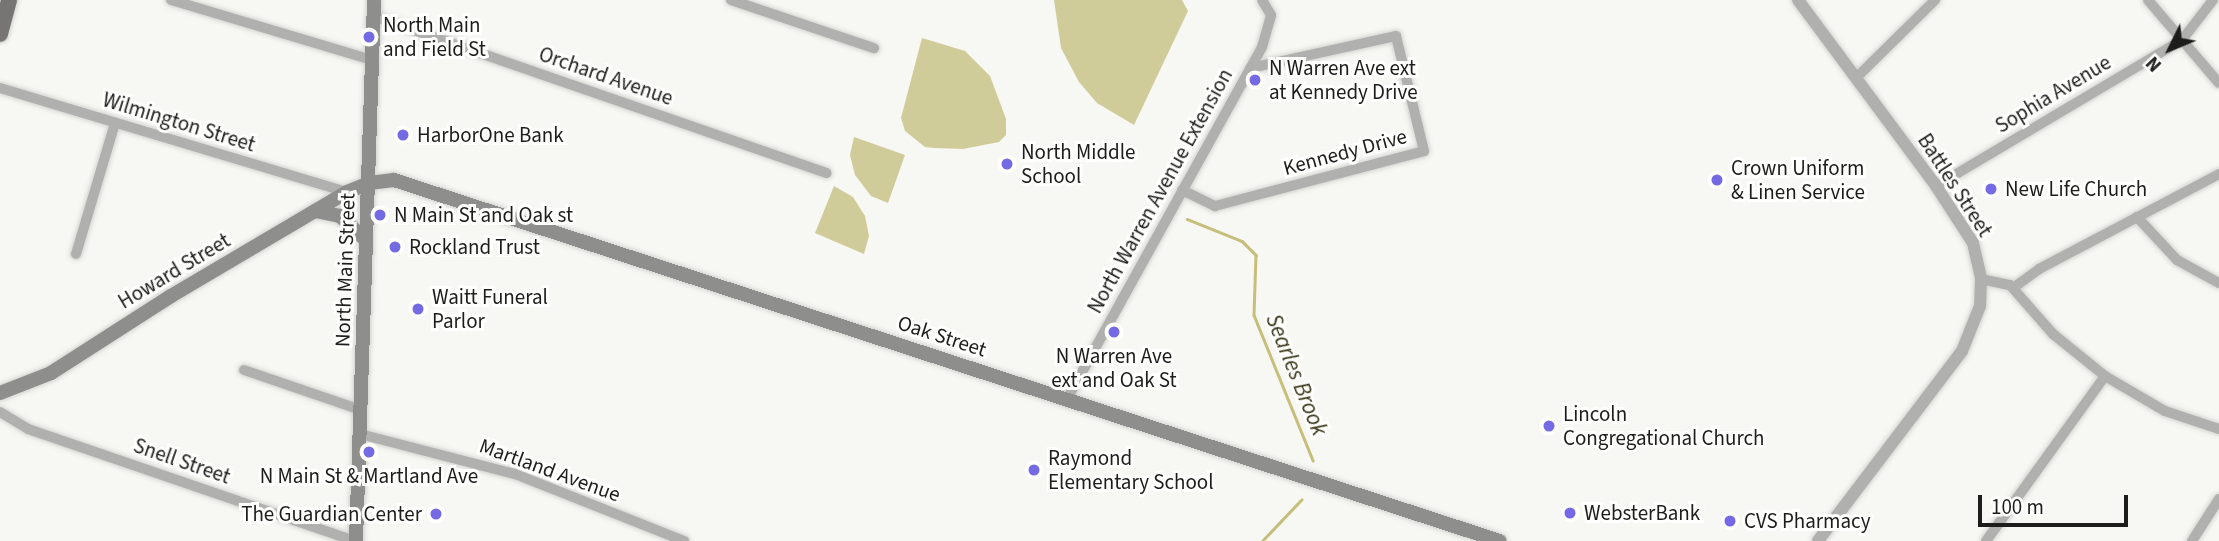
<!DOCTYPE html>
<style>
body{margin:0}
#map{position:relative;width:2219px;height:541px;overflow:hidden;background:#f7f7f3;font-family:"Source Sans 3",sans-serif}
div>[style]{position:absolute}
.green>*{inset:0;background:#d0cc9a}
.stream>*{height:2.5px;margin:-1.25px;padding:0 1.25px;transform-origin:1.25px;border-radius:1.25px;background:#c6bf7a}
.roads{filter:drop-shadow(0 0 2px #d4d4d1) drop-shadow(0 0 2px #d4d4d1)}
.minor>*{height:10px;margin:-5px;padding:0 5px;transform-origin:5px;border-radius:5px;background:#b0b0af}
.tertiary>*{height:12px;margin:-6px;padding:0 6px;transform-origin:6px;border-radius:6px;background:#b0b0af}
.secondary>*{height:14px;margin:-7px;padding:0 7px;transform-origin:7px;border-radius:7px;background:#8e8e8c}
.primary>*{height:16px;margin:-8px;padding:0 8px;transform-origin:8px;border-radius:8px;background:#767573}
.dots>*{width:19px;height:19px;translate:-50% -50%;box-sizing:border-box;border:4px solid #fffffe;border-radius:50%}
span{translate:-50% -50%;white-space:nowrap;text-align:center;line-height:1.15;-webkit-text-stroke:6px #fffffe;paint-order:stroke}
.poi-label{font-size:21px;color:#1d1d1c}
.left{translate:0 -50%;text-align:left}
.right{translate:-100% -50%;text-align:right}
.street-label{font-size:21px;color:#1d1d1c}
.water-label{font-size:23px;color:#393617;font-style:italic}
.north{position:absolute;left:2135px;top:14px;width:70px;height:70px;-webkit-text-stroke:5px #fffffe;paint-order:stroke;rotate:227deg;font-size:19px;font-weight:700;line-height:28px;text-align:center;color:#1d1d1c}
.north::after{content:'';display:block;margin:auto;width:24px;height:32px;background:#1d1d1c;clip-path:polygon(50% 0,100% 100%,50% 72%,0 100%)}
.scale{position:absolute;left:1978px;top:495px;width:150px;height:32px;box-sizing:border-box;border:4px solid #1d1d1c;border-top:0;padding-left:9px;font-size:21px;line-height:24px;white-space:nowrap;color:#1d1d1c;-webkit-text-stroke:5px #fffffe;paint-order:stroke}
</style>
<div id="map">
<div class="green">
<i style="clip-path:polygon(1054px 0,1182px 0,1188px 11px,1134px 125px,1097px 103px,1079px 82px,1061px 48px)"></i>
<i style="clip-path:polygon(922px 38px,965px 51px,990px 76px,1006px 119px,1006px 135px,999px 142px,963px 149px,934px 148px,925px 147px,905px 131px,901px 118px)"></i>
<i style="clip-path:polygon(854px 137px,905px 155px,888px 203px,871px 196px,855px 175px,850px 155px)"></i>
<i style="clip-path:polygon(834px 186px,853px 197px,865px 216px,869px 236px,864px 254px,815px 233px)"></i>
</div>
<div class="stream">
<i style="left:1187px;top:219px;width:59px;rotate:21.8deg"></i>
<i style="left:1242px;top:241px;width:20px;rotate:45deg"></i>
<i style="left:1256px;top:255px;width:60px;rotate:91.9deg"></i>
<i style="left:1254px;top:315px;width:157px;rotate:67.9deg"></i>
<i style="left:1262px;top:541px;width:57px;rotate:-46.4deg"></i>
</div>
<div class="roads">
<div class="minor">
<i style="left:171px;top:0;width:210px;rotate:16.6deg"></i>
<i style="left:731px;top:0;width:151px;rotate:18.6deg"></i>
<i style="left:2148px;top:0;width:109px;rotate:49.5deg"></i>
<i style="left:373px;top:16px;width:480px;rotate:19.1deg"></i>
<i style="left:1857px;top:77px;width:110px;rotate:-44.6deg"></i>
<i style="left:0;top:88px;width:362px;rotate:16.7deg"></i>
<i style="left:1936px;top:186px;width:286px;rotate:-30.7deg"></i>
<i style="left:2182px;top:40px;width:51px;rotate:-52.2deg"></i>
<i style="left:1182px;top:190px;width:37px;rotate:26deg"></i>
<i style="left:1215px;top:206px;width:216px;rotate:-14.7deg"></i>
<i style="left:1424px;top:151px;width:118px;rotate:-103.7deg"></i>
<i style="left:1396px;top:36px;width:149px;rotate:167.6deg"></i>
<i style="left:2137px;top:217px;width:59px;rotate:47.1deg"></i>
<i style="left:2177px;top:260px;width:48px;rotate:28.7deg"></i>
<i style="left:76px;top:254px;width:137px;rotate:-73.4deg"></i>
<i style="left:1981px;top:279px;width:30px;rotate:12deg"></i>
<i style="left:2010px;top:285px;width:65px;rotate:48.7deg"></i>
<i style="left:2053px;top:334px;width:67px;rotate:38.9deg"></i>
<i style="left:2105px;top:376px;width:69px;rotate:30.3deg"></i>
<i style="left:2165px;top:411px;width:57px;rotate:18.4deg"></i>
<i style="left:2013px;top:288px;width:32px;rotate:-36deg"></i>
<i style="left:2039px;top:269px;width:204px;rotate:-27.8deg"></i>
<i style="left:244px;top:370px;width:124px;rotate:18.9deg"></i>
<i style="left:1067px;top:399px;width:402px;rotate:-61deg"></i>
<i style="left:1262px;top:47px;width:33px;rotate:-74deg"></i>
<i style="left:1271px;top:15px;width:17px;rotate:-121deg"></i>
<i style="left:0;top:412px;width:33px;rotate:31deg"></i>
<i style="left:28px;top:429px;width:347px;rotate:18.9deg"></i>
<i style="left:360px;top:434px;width:160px;rotate:14.5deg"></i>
<i style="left:515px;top:474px;width:182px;rotate:21.6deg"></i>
<i style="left:1986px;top:541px;width:203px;rotate:-54.2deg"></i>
<i style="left:2192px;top:541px;width:50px;rotate:-57.3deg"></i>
</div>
<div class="tertiary">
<i style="left:1798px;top:0;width:232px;rotate:53.4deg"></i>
<i style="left:1936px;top:186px;width:68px;rotate:57deg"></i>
<i style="left:1973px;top:243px;width:37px;rotate:77deg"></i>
<i style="left:1981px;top:279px;width:27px;rotate:92deg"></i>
<i style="left:1980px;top:306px;width:48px;rotate:111.8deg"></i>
<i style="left:1962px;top:351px;width:238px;rotate:127.2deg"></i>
</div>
<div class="secondary">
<i style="left:315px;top:211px;width:25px;rotate:11deg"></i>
<i style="left:340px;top:216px;width:35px;rotate:43deg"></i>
<i style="left:0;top:393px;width:55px;rotate:-21.4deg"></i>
<i style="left:51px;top:373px;width:143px;rotate:-32.7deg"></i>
<i style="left:171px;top:296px;width:204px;rotate:-30.6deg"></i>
<i style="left:347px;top:192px;width:24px;rotate:-22deg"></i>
<i style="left:369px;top:183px;width:25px;rotate:-7deg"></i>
<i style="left:394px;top:180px;width:1163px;rotate:18.08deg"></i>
<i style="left:356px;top:541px;width:541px;rotate:-88.09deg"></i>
</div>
<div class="primary">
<i style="left:0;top:34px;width:35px;rotate:-75deg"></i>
</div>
</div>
<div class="dots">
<i style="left:369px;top:37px;background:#746ae4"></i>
<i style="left:1255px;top:80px;background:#746ae4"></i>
<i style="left:403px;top:135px;background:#746ae4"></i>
<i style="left:1007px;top:164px;background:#746ae4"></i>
<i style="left:1717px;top:180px;background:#746ae4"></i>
<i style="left:1991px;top:189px;background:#746ae4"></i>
<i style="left:380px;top:215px;background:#746ae4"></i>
<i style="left:395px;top:247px;background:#746ae4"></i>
<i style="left:418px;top:309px;background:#746ae4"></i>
<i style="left:1114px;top:332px;background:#746ae4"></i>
<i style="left:1549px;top:426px;background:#746ae4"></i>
<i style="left:369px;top:452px;background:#746ae4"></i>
<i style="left:1034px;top:470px;background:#746ae4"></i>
<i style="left:1570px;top:513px;background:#746ae4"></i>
<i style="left:436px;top:514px;background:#746ae4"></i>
<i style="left:1730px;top:521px;background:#746ae4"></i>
</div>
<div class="poi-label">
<span class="left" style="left:383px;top:37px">North Main<br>and Field St</span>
<span class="left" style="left:1269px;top:80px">N Warren Ave ext<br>at Kennedy Drive</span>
<span class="left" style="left:417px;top:135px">HarborOne Bank</span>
<span class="left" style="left:1021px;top:164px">North Middle<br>School</span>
<span class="left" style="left:1731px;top:180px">Crown Uniform<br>&amp; Linen Service</span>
<span class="left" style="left:2005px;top:189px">New Life Church</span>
<span class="left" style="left:394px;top:215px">N Main St and Oak st</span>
<span class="left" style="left:409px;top:247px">Rockland Trust</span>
<span class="left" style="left:432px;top:309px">Waitt Funeral<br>Parlor</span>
<span style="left:1114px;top:368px">N Warren Ave<br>ext and Oak St</span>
<span class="left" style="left:1563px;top:426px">Lincoln<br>Congregational Church</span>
<span class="left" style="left:1048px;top:470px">Raymond<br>Elementary School</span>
<span style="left:369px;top:476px">N Main St &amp; Martland Ave</span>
<span class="left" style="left:1584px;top:513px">WebsterBank</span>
<span class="right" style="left:422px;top:514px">The Guardian Center</span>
<span class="left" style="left:1744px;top:521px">CVS Pharmacy</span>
</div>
<div class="street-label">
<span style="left:606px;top:76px;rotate:19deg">Orchard Avenue</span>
<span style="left:2053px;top:94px;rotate:-31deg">Sophia Avenue</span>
<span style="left:179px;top:122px;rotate:17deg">Wilmington Street</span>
<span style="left:1345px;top:152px;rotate:-15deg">Kennedy Drive</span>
<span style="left:1955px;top:185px;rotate:57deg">Battles Street</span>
<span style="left:1160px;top:191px;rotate:-61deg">North Warren Avenue Extension</span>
<span style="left:345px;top:270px;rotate:-88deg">North Main Street</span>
<span style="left:174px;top:271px;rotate:-31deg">Howard Street</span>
<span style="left:942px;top:336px;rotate:18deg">Oak Street</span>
<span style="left:182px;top:461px;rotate:19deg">Snell Street</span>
<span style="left:550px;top:470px;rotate:20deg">Martland Avenue</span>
</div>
<div class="water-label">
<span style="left:1296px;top:375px;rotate:68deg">Searles Brook</span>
</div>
<div class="north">N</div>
<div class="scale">100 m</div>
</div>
